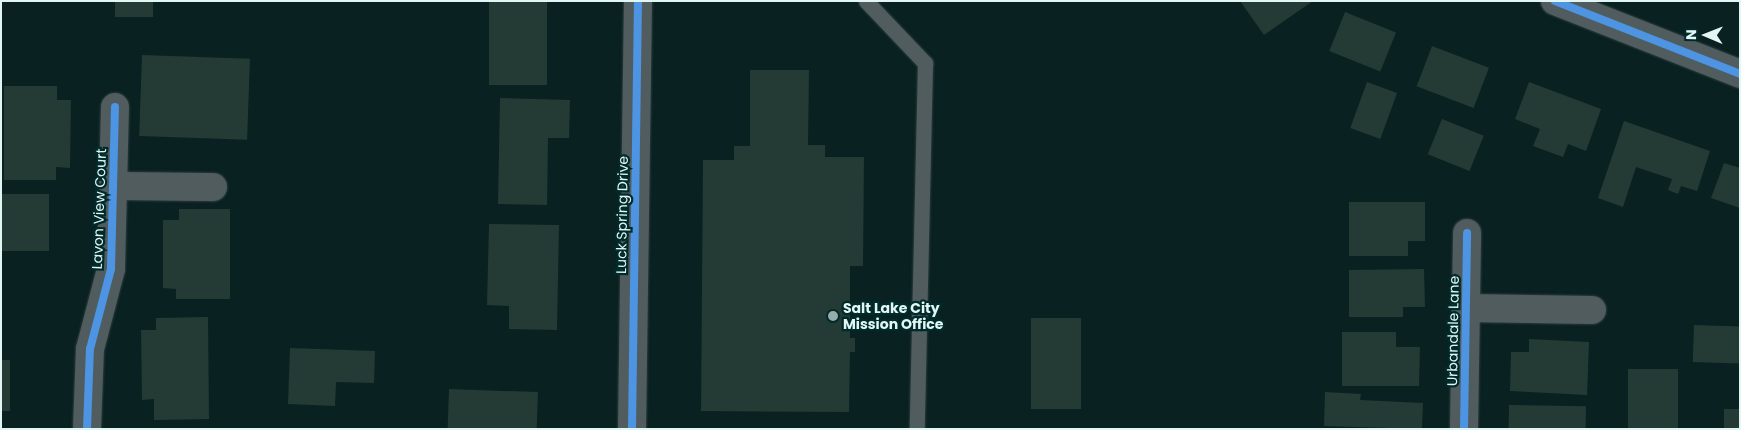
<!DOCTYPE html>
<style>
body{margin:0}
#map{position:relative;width:1741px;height:430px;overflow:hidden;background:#0a2121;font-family:Poppins,sans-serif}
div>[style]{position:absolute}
.building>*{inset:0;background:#243a34;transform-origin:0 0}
.roads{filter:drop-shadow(0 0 1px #2a3d3d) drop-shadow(0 0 1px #2a3d3d)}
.lane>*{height:15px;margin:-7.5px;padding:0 7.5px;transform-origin:7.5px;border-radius:7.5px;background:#515c5f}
.street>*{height:28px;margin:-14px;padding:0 14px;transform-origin:14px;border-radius:14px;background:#515c5f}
.cycleway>*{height:8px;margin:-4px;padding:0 4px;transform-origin:4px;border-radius:4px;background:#4d94e3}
.dots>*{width:14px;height:14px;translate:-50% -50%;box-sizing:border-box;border:2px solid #002b2a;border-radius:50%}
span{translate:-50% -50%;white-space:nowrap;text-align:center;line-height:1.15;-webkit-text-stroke:4.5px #002b2a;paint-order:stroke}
.street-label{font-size:14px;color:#e1f6f5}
.poi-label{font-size:14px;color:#e1f6f5;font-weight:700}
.left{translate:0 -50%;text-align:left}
.frame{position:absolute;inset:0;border:2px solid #e1f6f5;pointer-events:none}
.north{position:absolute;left:1681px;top:10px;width:50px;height:50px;-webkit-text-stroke:4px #002b2a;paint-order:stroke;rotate:271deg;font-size:14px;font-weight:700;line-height:20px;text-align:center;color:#e1f6f5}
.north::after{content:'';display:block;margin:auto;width:18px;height:22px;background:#e1f6f5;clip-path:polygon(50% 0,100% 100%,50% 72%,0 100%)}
</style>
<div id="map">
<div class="building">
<i style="left:115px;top:1px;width:38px;height:16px"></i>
<i style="left:489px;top:1px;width:58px;height:84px"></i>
<i style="clip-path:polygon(1240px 1px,1313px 1px,1264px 35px)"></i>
<i style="left:1345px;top:12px;width:55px;height:42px;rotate:22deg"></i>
<i style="left:1432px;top:46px;width:61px;height:43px;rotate:21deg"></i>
<i style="left:142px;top:55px;width:108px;height:81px;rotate:2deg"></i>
<i style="clip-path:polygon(750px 70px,809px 70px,808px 145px,825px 145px,825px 157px,864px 157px,863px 266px,850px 266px,850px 338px,855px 338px,855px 352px,850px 352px,849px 412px,701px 411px,703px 160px,734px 160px,734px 146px,750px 146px)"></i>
<i style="left:1367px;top:82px;width:32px;height:49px;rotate:20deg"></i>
<i style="clip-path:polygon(1529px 82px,1601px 109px,1586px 151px,1568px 144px,1563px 157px,1533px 146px,1540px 129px,1515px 119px)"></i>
<i style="clip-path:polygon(4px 86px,57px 86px,57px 100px,71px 100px,70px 168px,56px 167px,56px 180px,4px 180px)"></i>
<i style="clip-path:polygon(500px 98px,570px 100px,569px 138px,548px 138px,547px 205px,498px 204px)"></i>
<i style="left:1442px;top:119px;width:45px;height:38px;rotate:22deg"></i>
<i style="clip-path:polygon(1624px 121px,1710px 151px,1697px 191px,1681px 186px,1678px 194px,1668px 190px,1672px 179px,1636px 167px,1623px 207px,1598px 198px)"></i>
<i style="clip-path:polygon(1724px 163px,1740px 168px,1740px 208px,1711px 198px)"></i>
<i style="left:1px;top:194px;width:48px;height:57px"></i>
<i style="clip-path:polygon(1349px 202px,1425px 202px,1425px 241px,1408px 241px,1408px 256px,1349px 256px)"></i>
<i style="clip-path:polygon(179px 209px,230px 209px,230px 299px,176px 299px,176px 289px,163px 288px,163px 220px,179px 220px)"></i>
<i style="clip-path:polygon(489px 224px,559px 225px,557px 330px,509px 329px,509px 306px,487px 305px)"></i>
<i style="clip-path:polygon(1424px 269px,1425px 307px,1403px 307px,1403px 317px,1349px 317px,1349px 270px)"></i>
<i style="clip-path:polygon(208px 317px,209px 419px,154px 420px,154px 399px,142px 400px,141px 330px,156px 330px,156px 318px)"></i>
<i style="left:1031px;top:318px;width:50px;height:91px"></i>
<i style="left:1694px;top:325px;width:46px;height:37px;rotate:2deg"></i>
<i style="clip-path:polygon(1342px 332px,1396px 332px,1396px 347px,1420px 347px,1419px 386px,1342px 386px)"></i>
<i style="clip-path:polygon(1529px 339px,1589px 342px,1587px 395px,1510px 391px,1511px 352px,1529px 352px)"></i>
<i style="clip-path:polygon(290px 348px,375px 351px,374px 383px,336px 382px,335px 406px,288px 404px)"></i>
<i style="left:1px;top:360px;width:9px;height:51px"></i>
<i style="left:1628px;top:369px;width:50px;height:60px"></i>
<i style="left:449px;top:389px;width:89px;height:40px;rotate:2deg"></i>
<i style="clip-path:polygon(1325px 392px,1361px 394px,1360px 400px,1423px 403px,1422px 429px,1324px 426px)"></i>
<i style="left:1509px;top:405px;width:77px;height:24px;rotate:1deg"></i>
<i style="left:1724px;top:409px;width:16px;height:20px"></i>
</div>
<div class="roads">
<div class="lane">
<i style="left:866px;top:1px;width:86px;rotate:46.4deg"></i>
<i style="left:925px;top:63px;width:366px;rotate:91.3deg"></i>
</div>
<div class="street">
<i style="left:1555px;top:1px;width:199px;rotate:21.5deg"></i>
<i style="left:113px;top:186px;width:100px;rotate:0.6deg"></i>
<i style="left:1466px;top:308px;width:126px;rotate:0.9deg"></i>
<i style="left:87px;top:429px;width:80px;rotate:-87.9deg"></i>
<i style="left:90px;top:349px;width:83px;rotate:-75.3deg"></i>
<i style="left:111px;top:269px;width:162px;rotate:-88.6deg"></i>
<i style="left:632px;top:429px;width:428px;rotate:-89.2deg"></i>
<i style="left:1464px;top:429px;width:196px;rotate:-89.1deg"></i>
</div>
</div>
<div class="cycleway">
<i style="left:1555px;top:1px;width:199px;rotate:21.5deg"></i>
<i style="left:87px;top:429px;width:80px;rotate:-87.9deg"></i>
<i style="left:90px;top:349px;width:83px;rotate:-75.3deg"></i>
<i style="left:111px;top:269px;width:162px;rotate:-88.6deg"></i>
<i style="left:632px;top:429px;width:428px;rotate:-89.2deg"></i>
<i style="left:1464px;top:429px;width:196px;rotate:-89.1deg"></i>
</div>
<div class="dots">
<i style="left:833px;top:316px;background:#96abab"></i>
</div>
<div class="street-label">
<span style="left:99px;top:209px;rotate:-88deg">Lavon View Court</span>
<span style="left:622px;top:215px;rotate:-89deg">Luck Spring Drive</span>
<span style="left:1453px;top:331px;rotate:-89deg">Urbandale Lane</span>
</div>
<div class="poi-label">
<span class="left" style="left:843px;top:316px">Salt Lake City<br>Mission Office</span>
</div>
<div class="frame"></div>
<div class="north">N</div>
</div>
